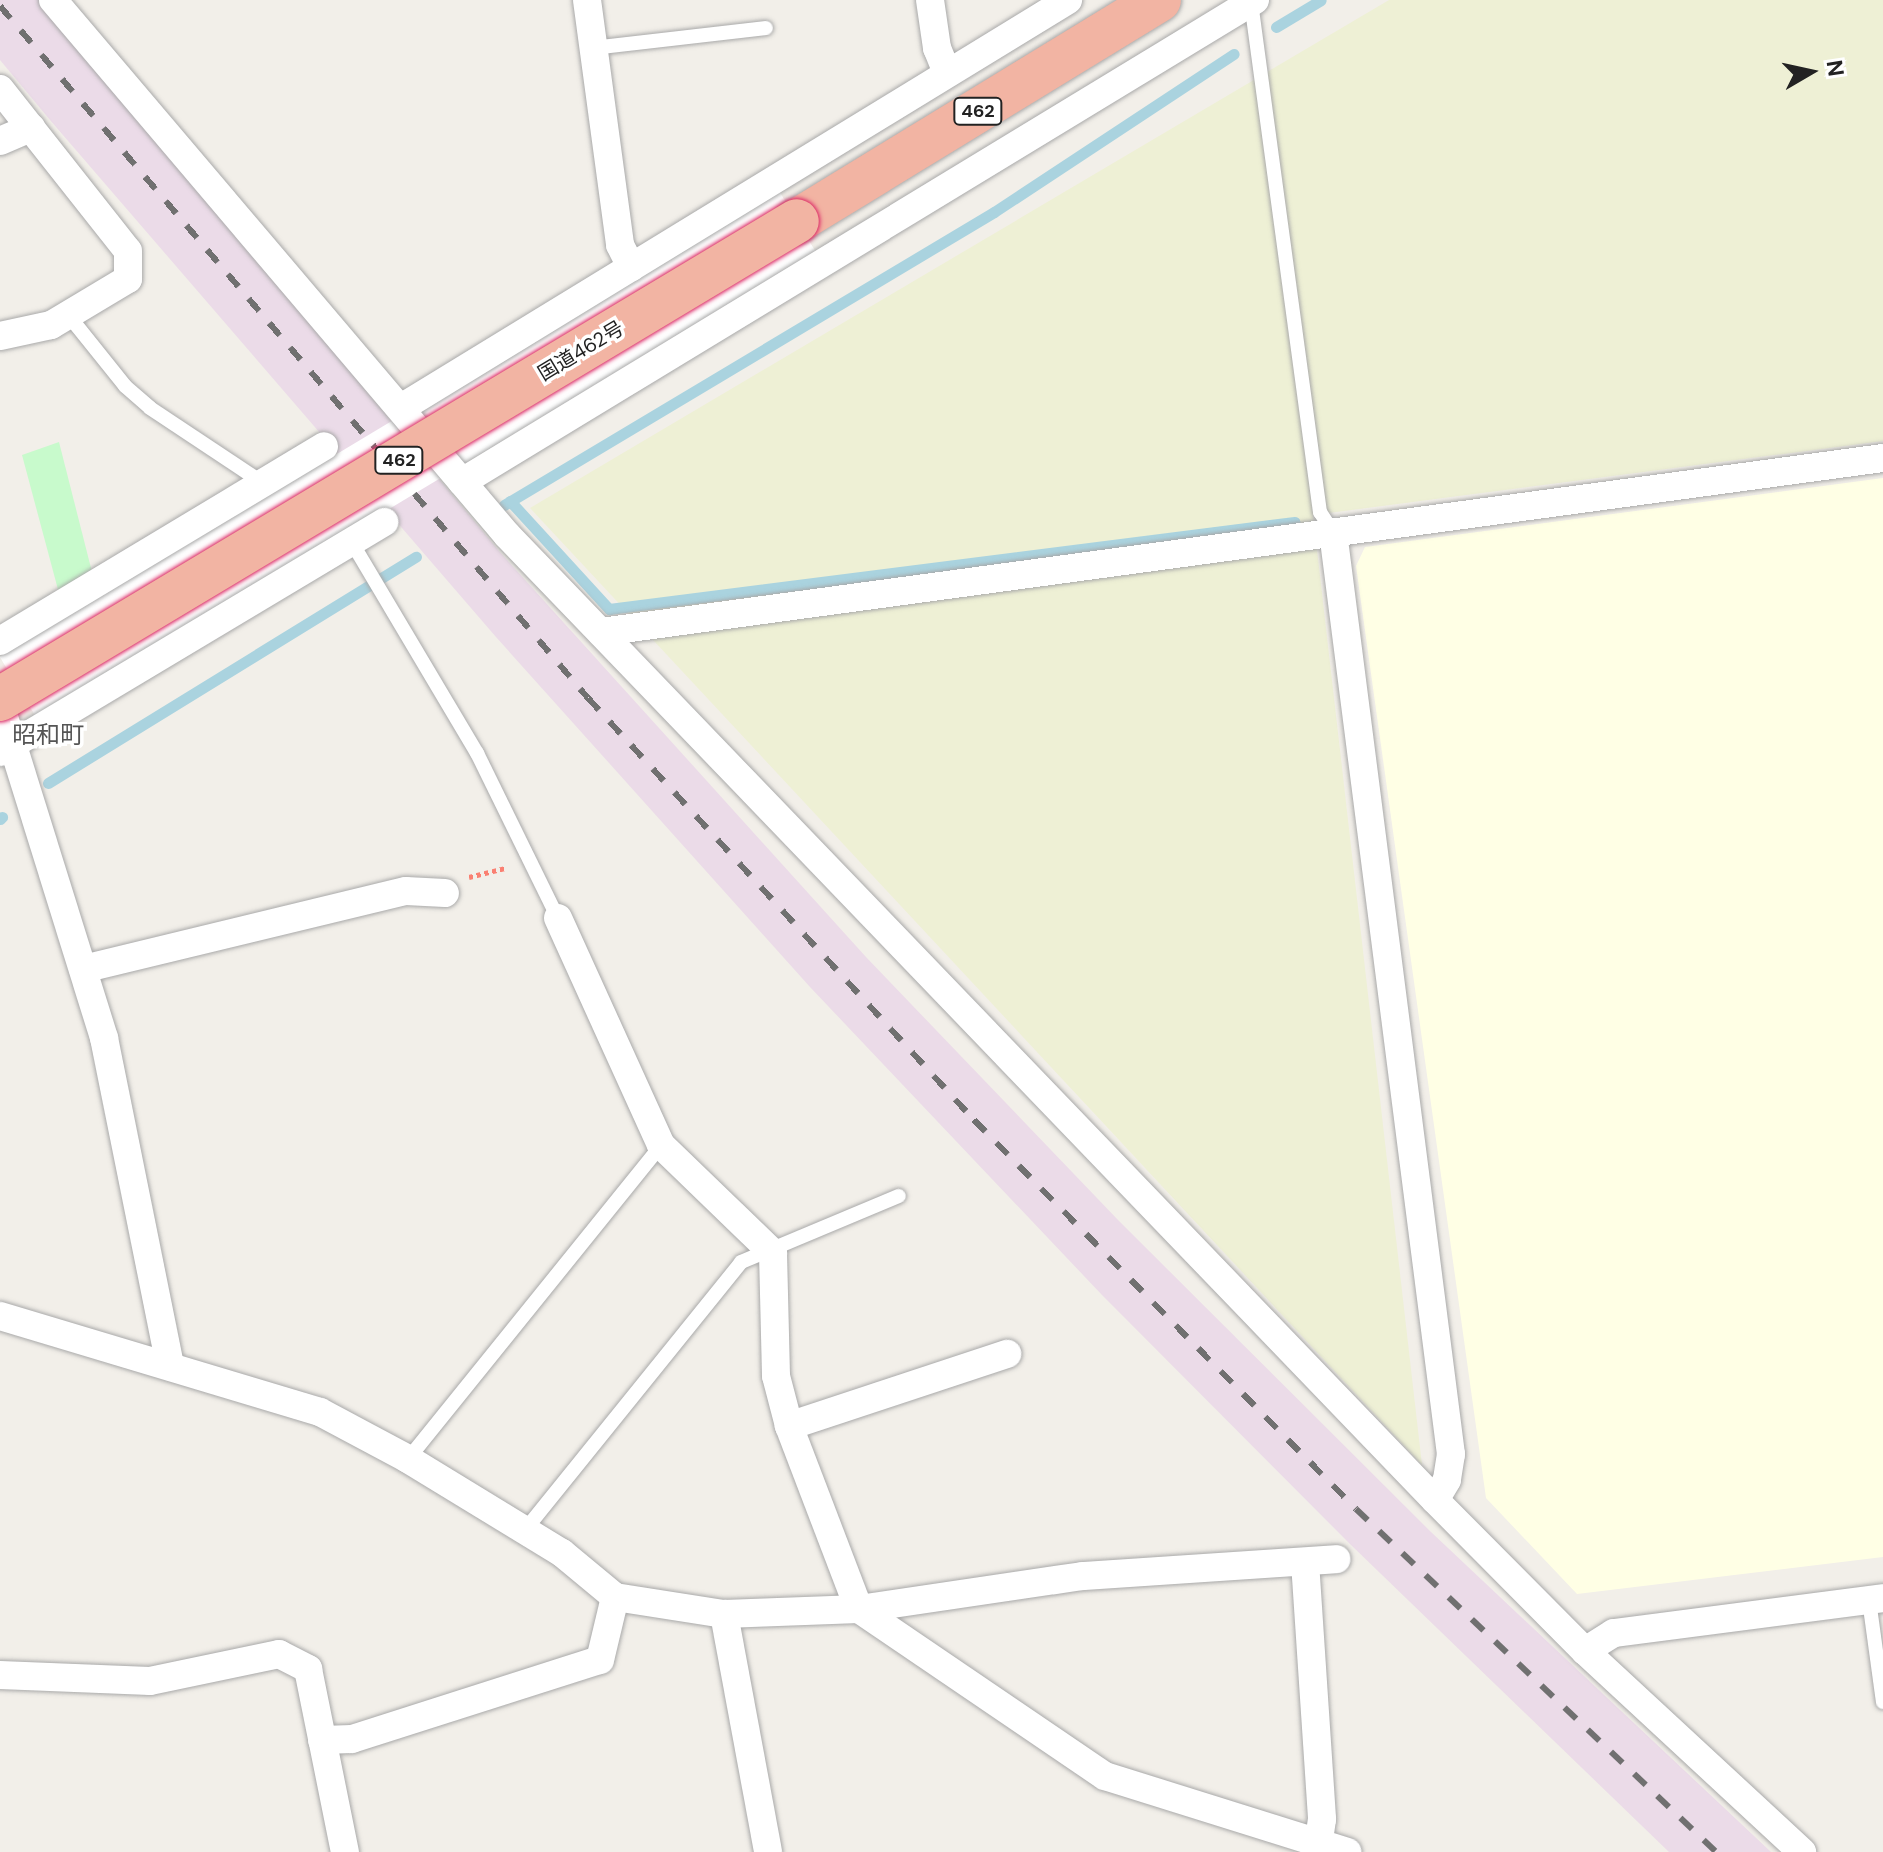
<!DOCTYPE html>
<meta charset="utf-8">
<style>
body{margin:0}
#map{position:relative;width:1883px;height:1852px;overflow:hidden;background:#f2efe9;font-family:"DM Sans","Noto Sans JP",sans-serif}
div>[style]{position:absolute}
.industrial>*{inset:0;background:#ebdbe8}
.education>*{inset:0;background:#ffffe5}
.farmland>*{inset:0;background:#eef0d5}
.park>*{inset:0;background:#c8facc}
.pier>*{inset:0;background:#fff;transform-origin:0 0}
.stream>*{height:11px;margin:-5.5px;padding:0 5.5px;transform-origin:5.5px;border-radius:5.5px;background:#aad3df}
.path>*{height:5px;margin-top:-2.5px;transform-origin:0;background:repeating-linear-gradient(90deg,#fa8072 0 4px,transparent 0 8px)}
.roads{filter:drop-shadow(0 0 2px #a9a9a9) drop-shadow(0 0 2px #a9a9a9)}
.service>*{height:14px;margin:-7px;padding:0 7px;transform-origin:7px;border-radius:7px;background:#fff}
.minor>*{height:28px;margin:-14px;padding:0 14px;transform-origin:14px;border-radius:14px;background:#fff}
.trunk>*{height:44px;margin:-22px;padding:0 22px;transform-origin:22px;border-radius:22px;background:#f2b4a3}
.rail>*{height:6px;margin-top:-3px;transform-origin:0;background:repeating-linear-gradient(90deg,#707070 0 16px,transparent 0 32px)}
.bridges{filter:drop-shadow(0 0 2px #dc2a67) drop-shadow(0 0 2px #dc2a67)}
.trunk-bridge>*{height:44px;margin:-22px;padding:0 22px;transform-origin:22px;border-radius:22px;background:#f2b4a3}
span{translate:-50% -50%;white-space:nowrap;text-align:center;line-height:1.15;-webkit-text-stroke:7px #fff;paint-order:stroke}
.shield-label span{padding:2px 6px;background:#fff;border:2px solid;border-radius:6px;-webkit-text-stroke-width:0}
.shield-label{font-size:18px;color:#222;font-weight:700}
.street-label{font-size:20px;color:#222}
.quarter-label{font-size:24px;color:#555}
.north{position:absolute;left:1771px;top:32px;width:80px;height:80px;-webkit-text-stroke:6px #fff;paint-order:stroke;rotate:81deg;font-size:22px;font-weight:700;line-height:32px;text-align:center;color:#222}
.north::after{content:'';display:block;margin:auto;width:28px;height:36px;background:#222;clip-path:polygon(50% 0,100% 100%,50% 72%,0 100%)}
</style>
<div id="map">
<div class="industrial">
<i style="clip-path:polygon(0 0,42px 0,499px 551px,866px 957px,1119px 1221px,1431px 1532px,1771px 1852px,1669px 1852px,1351px 1545px,1102px 1295px,810px 987px,496px 637px,50px 120px,0 60px)"></i>
</div>
<div class="education">
<i style="clip-path:polygon(1883px 478px,1883px 1557px,1577px 1594px,1486px 1498px,1356px 566px,1365px 547px)"></i>
</div>
<div class="farmland">
<i style="clip-path:polygon(1389px 0,1883px 0,1883px 441px,1313px 515px,1422px 1465px,530px 508px)"></i>
</div>
<div class="park">
<i style="clip-path:polygon(59px 442px,92px 572px,60px 597px,22px 455px)"></i>
</div>
<div class="pier">
<i style="left:778px;top:189px;width:74px;height:908px;rotate:59deg"></i>
</div>
<div class="stream">
<i style="left:1276px;top:27px;width:52px;rotate:-31deg"></i>
<i style="left:510px;top:501px;width:147px;rotate:47.5deg"></i>
<i style="left:609px;top:609px;width:691px;rotate:-7.24deg"></i>
<i style="left:504px;top:505px;width:571px;rotate:-30.88deg"></i>
<i style="left:994px;top:212px;width:287px;rotate:-33.4deg"></i>
<i style="left:48px;top:783px;width:432px;rotate:-31.6deg"></i>
<i style="left:0;top:819px;width:3px;rotate:-45deg"></i>
</div>
<div class="path">
<i style="left:469px;top:877px;width:38px;rotate:-14deg"></i>
</div>
<div class="roads">
<div class="service">
<i style="left:1251px;top:2px;width:515px;rotate:82.3deg"></i>
<i style="left:1320px;top:512px;width:24px;rotate:57deg"></i>
<i style="left:593px;top:48px;width:174px;rotate:-6.6deg"></i>
<i style="left:69px;top:316px;width:90px;rotate:51.3deg"></i>
<i style="left:125px;top:386px;width:33px;rotate:41deg"></i>
<i style="left:150px;top:408px;width:136px;rotate:33.6deg"></i>
<i style="left:351px;top:541px;width:247px;rotate:59.3deg"></i>
<i style="left:477px;top:753px;width:184px;rotate:63.9deg"></i>
<i style="left:408px;top:1459px;width:403px;rotate:-51.1deg"></i>
<i style="left:525px;top:1530px;width:344px;rotate:-51.1deg"></i>
<i style="left:741px;top:1262px;width:171px;rotate:-22.7deg"></i>
<i style="left:1869px;top:1600px;width:103px;rotate:82.2deg"></i>
</div>
<div class="minor">
<i style="left:53px;top:0;width:702px;rotate:49.68deg"></i>
<i style="left:507px;top:535px;width:1339px;rotate:46.12deg"></i>
<i style="left:1435px;top:1500px;width:213px;rotate:45.2deg"></i>
<i style="left:1585px;top:1651px;width:296px;rotate:42.8deg"></i>
<i style="left:587px;top:0;width:247px;rotate:82.3deg"></i>
<i style="left:620px;top:245px;width:25px;rotate:63deg"></i>
<i style="left:930px;top:0;width:49px;rotate:81.7deg"></i>
<i style="left:937px;top:48px;width:27px;rotate:68deg"></i>
<i style="left:0;top:89px;width:206px;rotate:51.7deg"></i>
<i style="left:128px;top:251px;width:28px;rotate:90deg"></i>
<i style="left:128px;top:279px;width:90px;rotate:149.1deg"></i>
<i style="left:51px;top:325px;width:52px;rotate:167.8deg"></i>
<i style="left:0;top:141px;width:34px;rotate:-23deg"></i>
<i style="left:401px;top:408px;width:782px;rotate:-31.45deg"></i>
<i style="left:462px;top:482px;width:928px;rotate:-31.29deg"></i>
<i style="left:1333px;top:532px;width:930px;rotate:82.71deg"></i>
<i style="left:1451px;top:1454px;width:26px;rotate:99deg"></i>
<i style="left:1447px;top:1480px;width:23px;rotate:121deg"></i>
<i style="left:601px;top:632px;width:1294px;rotate:-7.73deg"></i>
<i style="left:0;top:641px;width:378px;rotate:-31deg"></i>
<i style="left:0;top:704px;width:350px;rotate:72.7deg"></i>
<i style="left:104px;top:1038px;width:335px;rotate:78.6deg"></i>
<i style="left:0;top:752px;width:448px;rotate:-30.9deg"></i>
<i style="left:558px;top:918px;width:249px;rotate:65.6deg"></i>
<i style="left:661px;top:1145px;width:156px;rotate:44deg"></i>
<i style="left:773px;top:1253px;width:123px;rotate:88.6deg"></i>
<i style="left:776px;top:1376px;width:52px;rotate:75.4deg"></i>
<i style="left:789px;top:1426px;width:196px;rotate:69.1deg"></i>
<i style="left:859px;top:1609px;width:297px;rotate:34.2deg"></i>
<i style="left:1105px;top:1776px;width:254px;rotate:17.4deg"></i>
<i style="left:83px;top:969px;width:332px;rotate:-13.6deg"></i>
<i style="left:406px;top:891px;width:39px;rotate:3deg"></i>
<i style="left:0;top:1316px;width:334px;rotate:16.7deg"></i>
<i style="left:320px;top:1412px;width:100px;rotate:28.1deg"></i>
<i style="left:408px;top:1459px;width:180px;rotate:31.4deg"></i>
<i style="left:562px;top:1553px;width:69px;rotate:39.7deg"></i>
<i style="left:615px;top:1597px;width:110px;rotate:8.9deg"></i>
<i style="left:724px;top:1614px;width:135px;rotate:-2.1deg"></i>
<i style="left:859px;top:1609px;width:226px;rotate:-8.4deg"></i>
<i style="left:1083px;top:1576px;width:254px;rotate:-3.8deg"></i>
<i style="left:789px;top:1426px;width:230px;rotate:-18.3deg"></i>
<i style="left:1305px;top:1562px;width:258px;rotate:86.2deg"></i>
<i style="left:1322px;top:1819px;width:22px;rotate:98deg"></i>
<i style="left:724px;top:1614px;width:242px;rotate:79.5deg"></i>
<i style="left:1585px;top:1651px;width:34px;rotate:-32deg"></i>
<i style="left:1614px;top:1633px;width:271px;rotate:-7.4deg"></i>
<i style="left:0;top:1675px;width:150px;rotate:2.3deg"></i>
<i style="left:150px;top:1681px;width:132px;rotate:-11.8deg"></i>
<i style="left:279px;top:1654px;width:33px;rotate:27deg"></i>
<i style="left:308px;top:1669px;width:187px;rotate:78.6deg"></i>
<i style="left:322px;top:1740px;width:30px;rotate:-2deg"></i>
<i style="left:352px;top:1739px;width:260px;rotate:-17.7deg"></i>
<i style="left:600px;top:1660px;width:65px;rotate:-76.6deg"></i>
</div>
<div class="trunk">
<i style="left:797px;top:221px;width:424px;rotate:-31.4deg"></i>
</div>
</div>
<div class="rail">
<i style="left:0;top:6px;width:908px;rotate:49.65deg"></i>
<i style="left:588px;top:698px;width:572px;rotate:47.55deg"></i>
<i style="left:974px;top:1120px;width:545px;rotate:45.52deg"></i>
<i style="left:1356px;top:1509px;width:497px;rotate:43.6deg"></i>
</div>
<div class="bridges">
<div class="trunk-bridge">
<i style="left:0;top:699px;width:929px;rotate:-30.95deg"></i>
</div>
</div>
<div class="shield-label">
<span style="left:978px;top:111px">462</span>
<span style="left:399px;top:460px">462</span>
</div>
<div class="street-label">
<span style="left:581px;top:351px;rotate:-31deg">国道462号</span>
</div>
<div class="quarter-label">
<span style="left:48px;top:735px">昭和町</span>
</div>
<div class="north">N</div>
</div>
